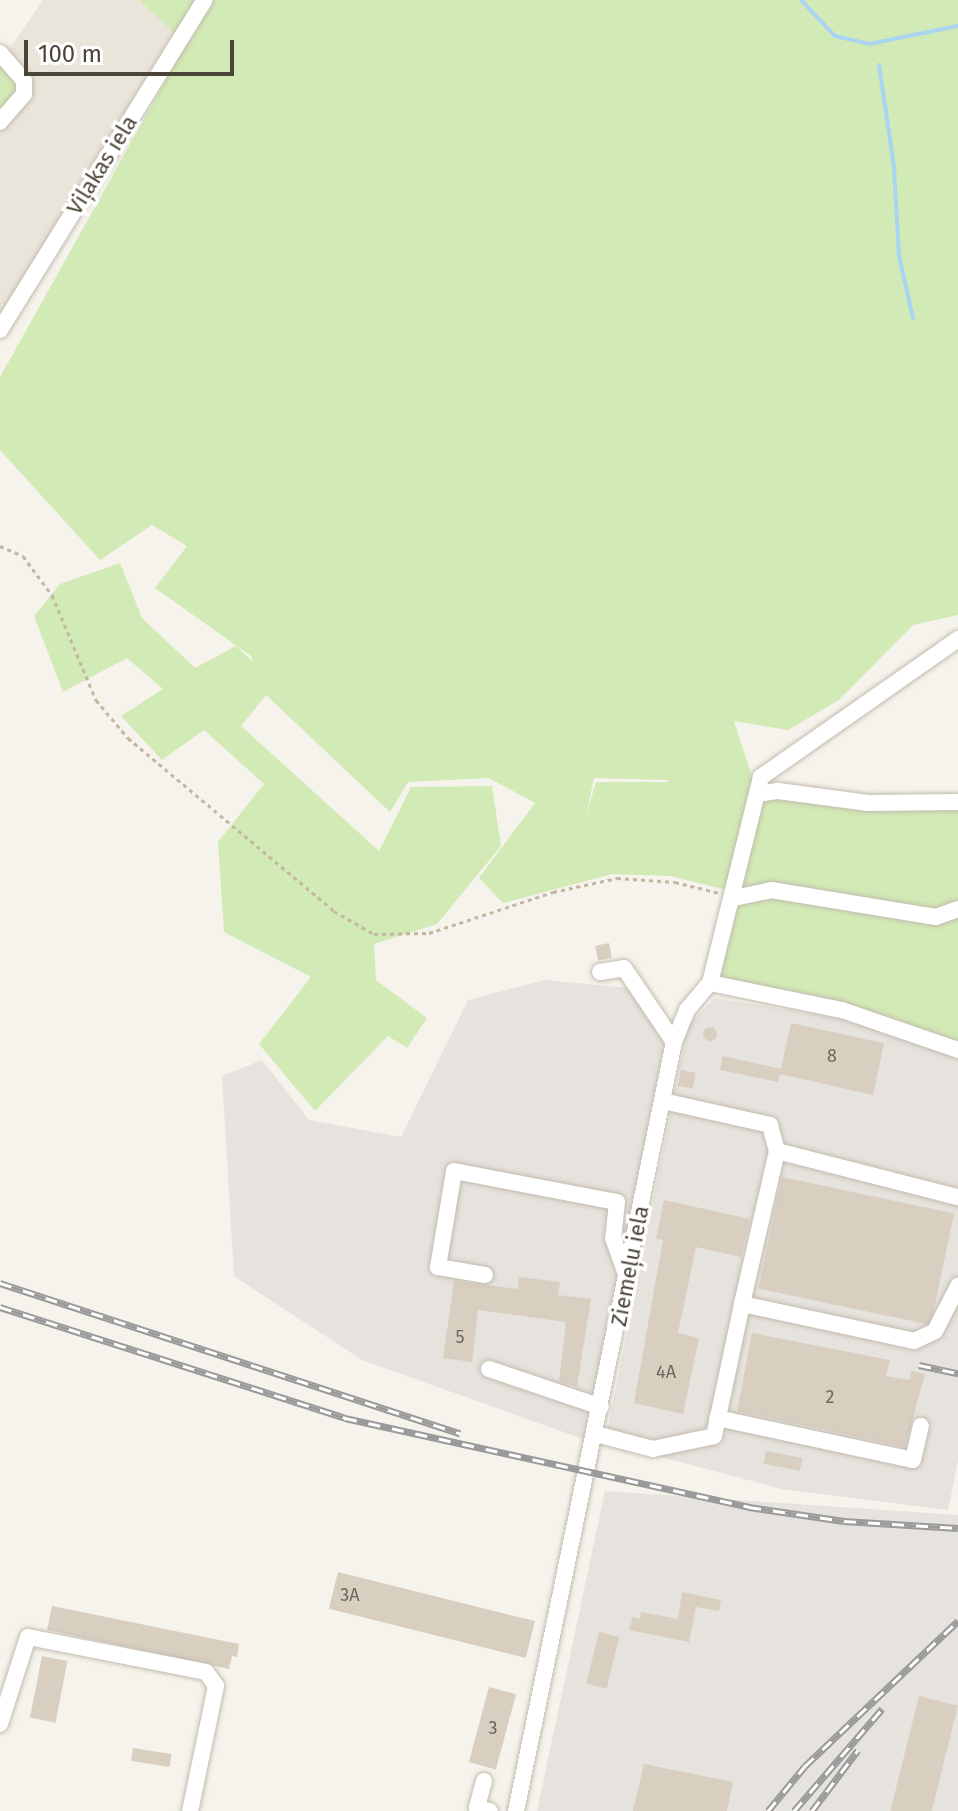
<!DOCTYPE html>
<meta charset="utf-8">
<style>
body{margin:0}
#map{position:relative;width:958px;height:1811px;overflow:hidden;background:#f6f3ec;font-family:"Fira Sans",sans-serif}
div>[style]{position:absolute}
.residential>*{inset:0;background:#eae5da}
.industrial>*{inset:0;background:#e6e2dd}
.green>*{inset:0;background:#d2eab5}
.stream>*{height:4px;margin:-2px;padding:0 2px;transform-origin:2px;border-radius:2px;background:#a9d4f2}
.building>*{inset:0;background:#d8cfc1;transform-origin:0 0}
.round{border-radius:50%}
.path>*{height:3px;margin-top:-1.5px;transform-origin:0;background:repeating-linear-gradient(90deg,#c4b79f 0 4px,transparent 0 8px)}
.roads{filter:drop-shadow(0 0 2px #c2bbae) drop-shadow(0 0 2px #c2bbae)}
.minor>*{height:16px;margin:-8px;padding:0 8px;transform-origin:8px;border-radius:8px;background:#fff}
.rail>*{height:7px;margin-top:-3.5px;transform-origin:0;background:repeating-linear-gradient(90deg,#fff 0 12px,#9a9a9a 0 24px);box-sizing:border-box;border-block:2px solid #9a9a9a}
span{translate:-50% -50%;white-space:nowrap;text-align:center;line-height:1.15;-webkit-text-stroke:7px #fff;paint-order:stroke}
.number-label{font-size:18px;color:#6e675b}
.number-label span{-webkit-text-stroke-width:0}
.street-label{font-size:22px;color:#4b4439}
.scale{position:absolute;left:24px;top:40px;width:210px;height:36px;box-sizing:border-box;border:4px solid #4b4439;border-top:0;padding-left:10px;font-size:24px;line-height:28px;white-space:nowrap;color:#4b4439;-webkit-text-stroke:6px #fff;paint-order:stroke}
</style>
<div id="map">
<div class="residential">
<i style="clip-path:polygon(43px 0,138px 0,175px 30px,0 315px,0 121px,6px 54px)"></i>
</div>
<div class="industrial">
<i style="clip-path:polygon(545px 980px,630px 988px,664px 1044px,586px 1440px,362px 1360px,234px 1276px,222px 1076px,262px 1060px,309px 1120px,401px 1137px,468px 1000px)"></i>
<i style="clip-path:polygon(715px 998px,857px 1021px,958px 1058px,958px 1461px,948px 1510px,782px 1489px,605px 1442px,688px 1025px)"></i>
<i style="clip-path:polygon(605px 1491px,958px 1515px,958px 1811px,537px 1811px)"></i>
</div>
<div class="green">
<i style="clip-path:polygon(evenodd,139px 0,958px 0,958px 615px,913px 625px,839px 700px,788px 730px,734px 721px,756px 789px,958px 803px,958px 1044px,719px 979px,731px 891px,670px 876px,612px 874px,503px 903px,479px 878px,535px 803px,489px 778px,408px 782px,390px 812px,266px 695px,241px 726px,379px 851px,411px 787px,492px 786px,501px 846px,437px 924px,374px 944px,376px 980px,427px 1018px,407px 1048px,388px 1036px,315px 1111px,259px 1044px,311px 977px,224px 932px,218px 842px,264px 784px,204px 730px,162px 760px,121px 716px,163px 689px,127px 658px,63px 692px,34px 616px,60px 584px,120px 563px,142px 618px,195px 668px,236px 646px,253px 662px,251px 656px,155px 588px,187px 546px,152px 525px,100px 560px,0 450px,0 377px,186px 44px,139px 0,594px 778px,667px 780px,669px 782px,596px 782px,586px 816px,594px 778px)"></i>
<i style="clip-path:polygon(0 62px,27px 91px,0 115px)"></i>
</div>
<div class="stream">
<i style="left:801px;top:0;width:50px;rotate:46.6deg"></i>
<i style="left:835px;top:36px;width:35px;rotate:13deg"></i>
<i style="left:869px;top:44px;width:91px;rotate:-11.4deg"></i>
<i style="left:879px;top:65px;width:103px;rotate:81.6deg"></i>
<i style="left:894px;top:167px;width:89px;rotate:86.8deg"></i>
<i style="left:899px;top:256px;width:64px;rotate:77.3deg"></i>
</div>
<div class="building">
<i style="left:609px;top:943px;width:15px;height:14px;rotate:79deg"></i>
<i style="clip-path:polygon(791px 1023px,884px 1043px,873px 1095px,780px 1074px,778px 1082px,720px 1070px,723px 1056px,781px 1069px)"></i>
<i class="round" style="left:703px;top:1027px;width:14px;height:14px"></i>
<i style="left:681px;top:1070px;width:15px;height:16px;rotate:11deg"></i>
<i style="left:782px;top:1177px;width:176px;height:114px;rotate:12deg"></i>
<i style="clip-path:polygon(664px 1200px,750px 1219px,741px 1257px,696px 1247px,678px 1333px,699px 1338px,683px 1414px,634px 1403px,663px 1240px,656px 1239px)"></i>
<i style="clip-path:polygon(519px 1277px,560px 1282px,558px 1295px,591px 1299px,577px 1387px,559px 1381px,566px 1322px,478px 1310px,472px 1362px,443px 1358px,454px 1281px,518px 1289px)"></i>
<i style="clip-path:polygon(752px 1333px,890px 1360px,886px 1376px,910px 1380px,911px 1371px,925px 1374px,905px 1447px,737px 1411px)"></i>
<i style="left:766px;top:1451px;width:37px;height:13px;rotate:11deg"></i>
<i style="left:338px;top:1572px;width:203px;height:38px;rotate:14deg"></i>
<i style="clip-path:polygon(682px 1592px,721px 1600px,719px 1611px,696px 1607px,689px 1642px,629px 1630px,633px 1617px,640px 1619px,641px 1612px,678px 1619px)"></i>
<i style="clip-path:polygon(52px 1606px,239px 1644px,237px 1657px,232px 1656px,229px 1669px,47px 1630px)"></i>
<i style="left:599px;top:1632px;width:21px;height:53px;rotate:14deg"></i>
<i style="left:42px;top:1656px;width:26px;height:63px;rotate:11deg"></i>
<i style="left:489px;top:1687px;width:28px;height:78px;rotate:15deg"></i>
<i style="left:919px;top:1696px;width:40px;height:118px;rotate:14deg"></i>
<i style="left:133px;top:1748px;width:39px;height:13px;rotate:9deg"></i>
<i style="clip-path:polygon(644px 1764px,733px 1782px,727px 1811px,633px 1811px)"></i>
</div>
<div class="path">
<i style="left:0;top:546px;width:25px;rotate:23deg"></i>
<i style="left:23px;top:556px;width:49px;rotate:53.4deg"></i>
<i style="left:52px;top:595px;width:114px;rotate:67.3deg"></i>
<i style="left:96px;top:700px;width:50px;rotate:49.9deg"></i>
<i style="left:128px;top:738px;width:269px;rotate:40deg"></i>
<i style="left:334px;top:911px;width:46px;rotate:29.9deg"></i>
<i style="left:374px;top:934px;width:55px;rotate:-1deg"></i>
<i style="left:429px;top:933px;width:131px;rotate:-18.3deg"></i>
<i style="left:553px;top:892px;width:66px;rotate:-12.3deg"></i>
<i style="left:617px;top:878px;width:58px;rotate:3.9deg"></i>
<i style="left:675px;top:882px;width:45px;rotate:14deg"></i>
</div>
<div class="roads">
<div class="minor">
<i style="left:0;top:53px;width:37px;rotate:49deg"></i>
<i style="left:24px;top:81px;width:13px;rotate:90deg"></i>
<i style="left:24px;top:94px;width:37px;rotate:131deg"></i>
<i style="left:0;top:330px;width:388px;rotate:-58.2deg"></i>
<i style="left:758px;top:794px;width:20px;rotate:-9deg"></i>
<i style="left:778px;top:791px;width:91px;rotate:7.6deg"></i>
<i style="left:868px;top:803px;width:90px;rotate:-0.6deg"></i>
<i style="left:734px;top:898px;width:38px;rotate:-12deg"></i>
<i style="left:771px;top:890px;width:167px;rotate:9.3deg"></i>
<i style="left:936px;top:917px;width:23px;rotate:-20deg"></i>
<i style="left:600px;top:972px;width:24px;rotate:-9deg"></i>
<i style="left:624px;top:968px;width:89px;rotate:56deg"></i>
<i style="left:710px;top:983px;width:212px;rotate:-76.1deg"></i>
<i style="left:761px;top:777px;width:241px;rotate:-35deg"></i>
<i style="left:663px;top:1101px;width:110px;rotate:12.6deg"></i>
<i style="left:770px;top:1125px;width:27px;rotate:75deg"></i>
<i style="left:777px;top:1151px;width:157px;rotate:102.9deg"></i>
<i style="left:742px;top:1304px;width:176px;rotate:12.1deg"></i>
<i style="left:914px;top:1341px;width:23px;rotate:-25deg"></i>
<i style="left:935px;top:1331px;width:51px;rotate:-62.9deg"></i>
<i style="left:777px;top:1151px;width:187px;rotate:14.3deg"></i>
<i style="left:485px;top:1275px;width:48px;rotate:-170.3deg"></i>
<i style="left:438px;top:1267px;width:97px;rotate:-80.5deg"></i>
<i style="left:454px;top:1171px;width:166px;rotate:10.8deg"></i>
<i style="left:617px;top:1202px;width:36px;rotate:96deg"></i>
<i style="left:613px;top:1238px;width:41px;rotate:70.3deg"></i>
<i style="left:489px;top:1369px;width:118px;rotate:18.7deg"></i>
<i style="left:717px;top:1418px;width:200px;rotate:12.1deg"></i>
<i style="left:913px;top:1460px;width:35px;rotate:-77deg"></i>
<i style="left:596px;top:1434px;width:59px;rotate:14.7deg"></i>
<i style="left:653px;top:1449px;width:62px;rotate:-12deg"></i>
<i style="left:714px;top:1436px;width:135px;rotate:-78deg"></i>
<i style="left:0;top:1724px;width:91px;rotate:-72.2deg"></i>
<i style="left:28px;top:1637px;width:181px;rotate:11.1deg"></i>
<i style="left:206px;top:1672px;width:17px;rotate:54deg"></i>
<i style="left:216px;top:1686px;width:128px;rotate:101.7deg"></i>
<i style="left:484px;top:1781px;width:28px;rotate:105deg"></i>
<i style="left:477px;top:1808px;width:13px;rotate:13deg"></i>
<i style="left:516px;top:1811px;width:785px;rotate:-78.39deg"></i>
<i style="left:674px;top:1042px;width:35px;rotate:-68deg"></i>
<i style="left:687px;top:1010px;width:35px;rotate:-50deg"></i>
<i style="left:710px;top:983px;width:135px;rotate:11.6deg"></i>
<i style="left:842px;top:1010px;width:123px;rotate:19deg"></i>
</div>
</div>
<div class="rail">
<i style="left:0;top:1283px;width:484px;rotate:18.1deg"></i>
<i style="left:0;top:1307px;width:362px;rotate:17.8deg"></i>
<i style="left:345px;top:1418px;width:414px;rotate:12.4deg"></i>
<i style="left:749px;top:1507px;width:96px;rotate:8.4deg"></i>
<i style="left:844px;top:1521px;width:114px;rotate:3.5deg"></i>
<i style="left:919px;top:1365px;width:40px;rotate:12deg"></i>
<i style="left:768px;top:1811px;width:58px;rotate:-50.6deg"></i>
<i style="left:805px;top:1766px;width:211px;rotate:-43.5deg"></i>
<i style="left:794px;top:1811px;width:135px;rotate:-49.2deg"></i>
<i style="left:812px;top:1811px;width:76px;rotate:-53deg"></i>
</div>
<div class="number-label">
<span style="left:832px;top:1056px">8</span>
<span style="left:460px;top:1337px">5</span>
<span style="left:666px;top:1372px">4A</span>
<span style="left:830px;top:1397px">2</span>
<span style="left:350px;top:1595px">3A</span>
<span style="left:493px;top:1728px">3</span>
</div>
<div class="street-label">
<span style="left:102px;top:165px;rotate:-58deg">Viļakas iela</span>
<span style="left:630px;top:1266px;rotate:-79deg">Ziemeļu iela</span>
</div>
<div class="scale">100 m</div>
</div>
